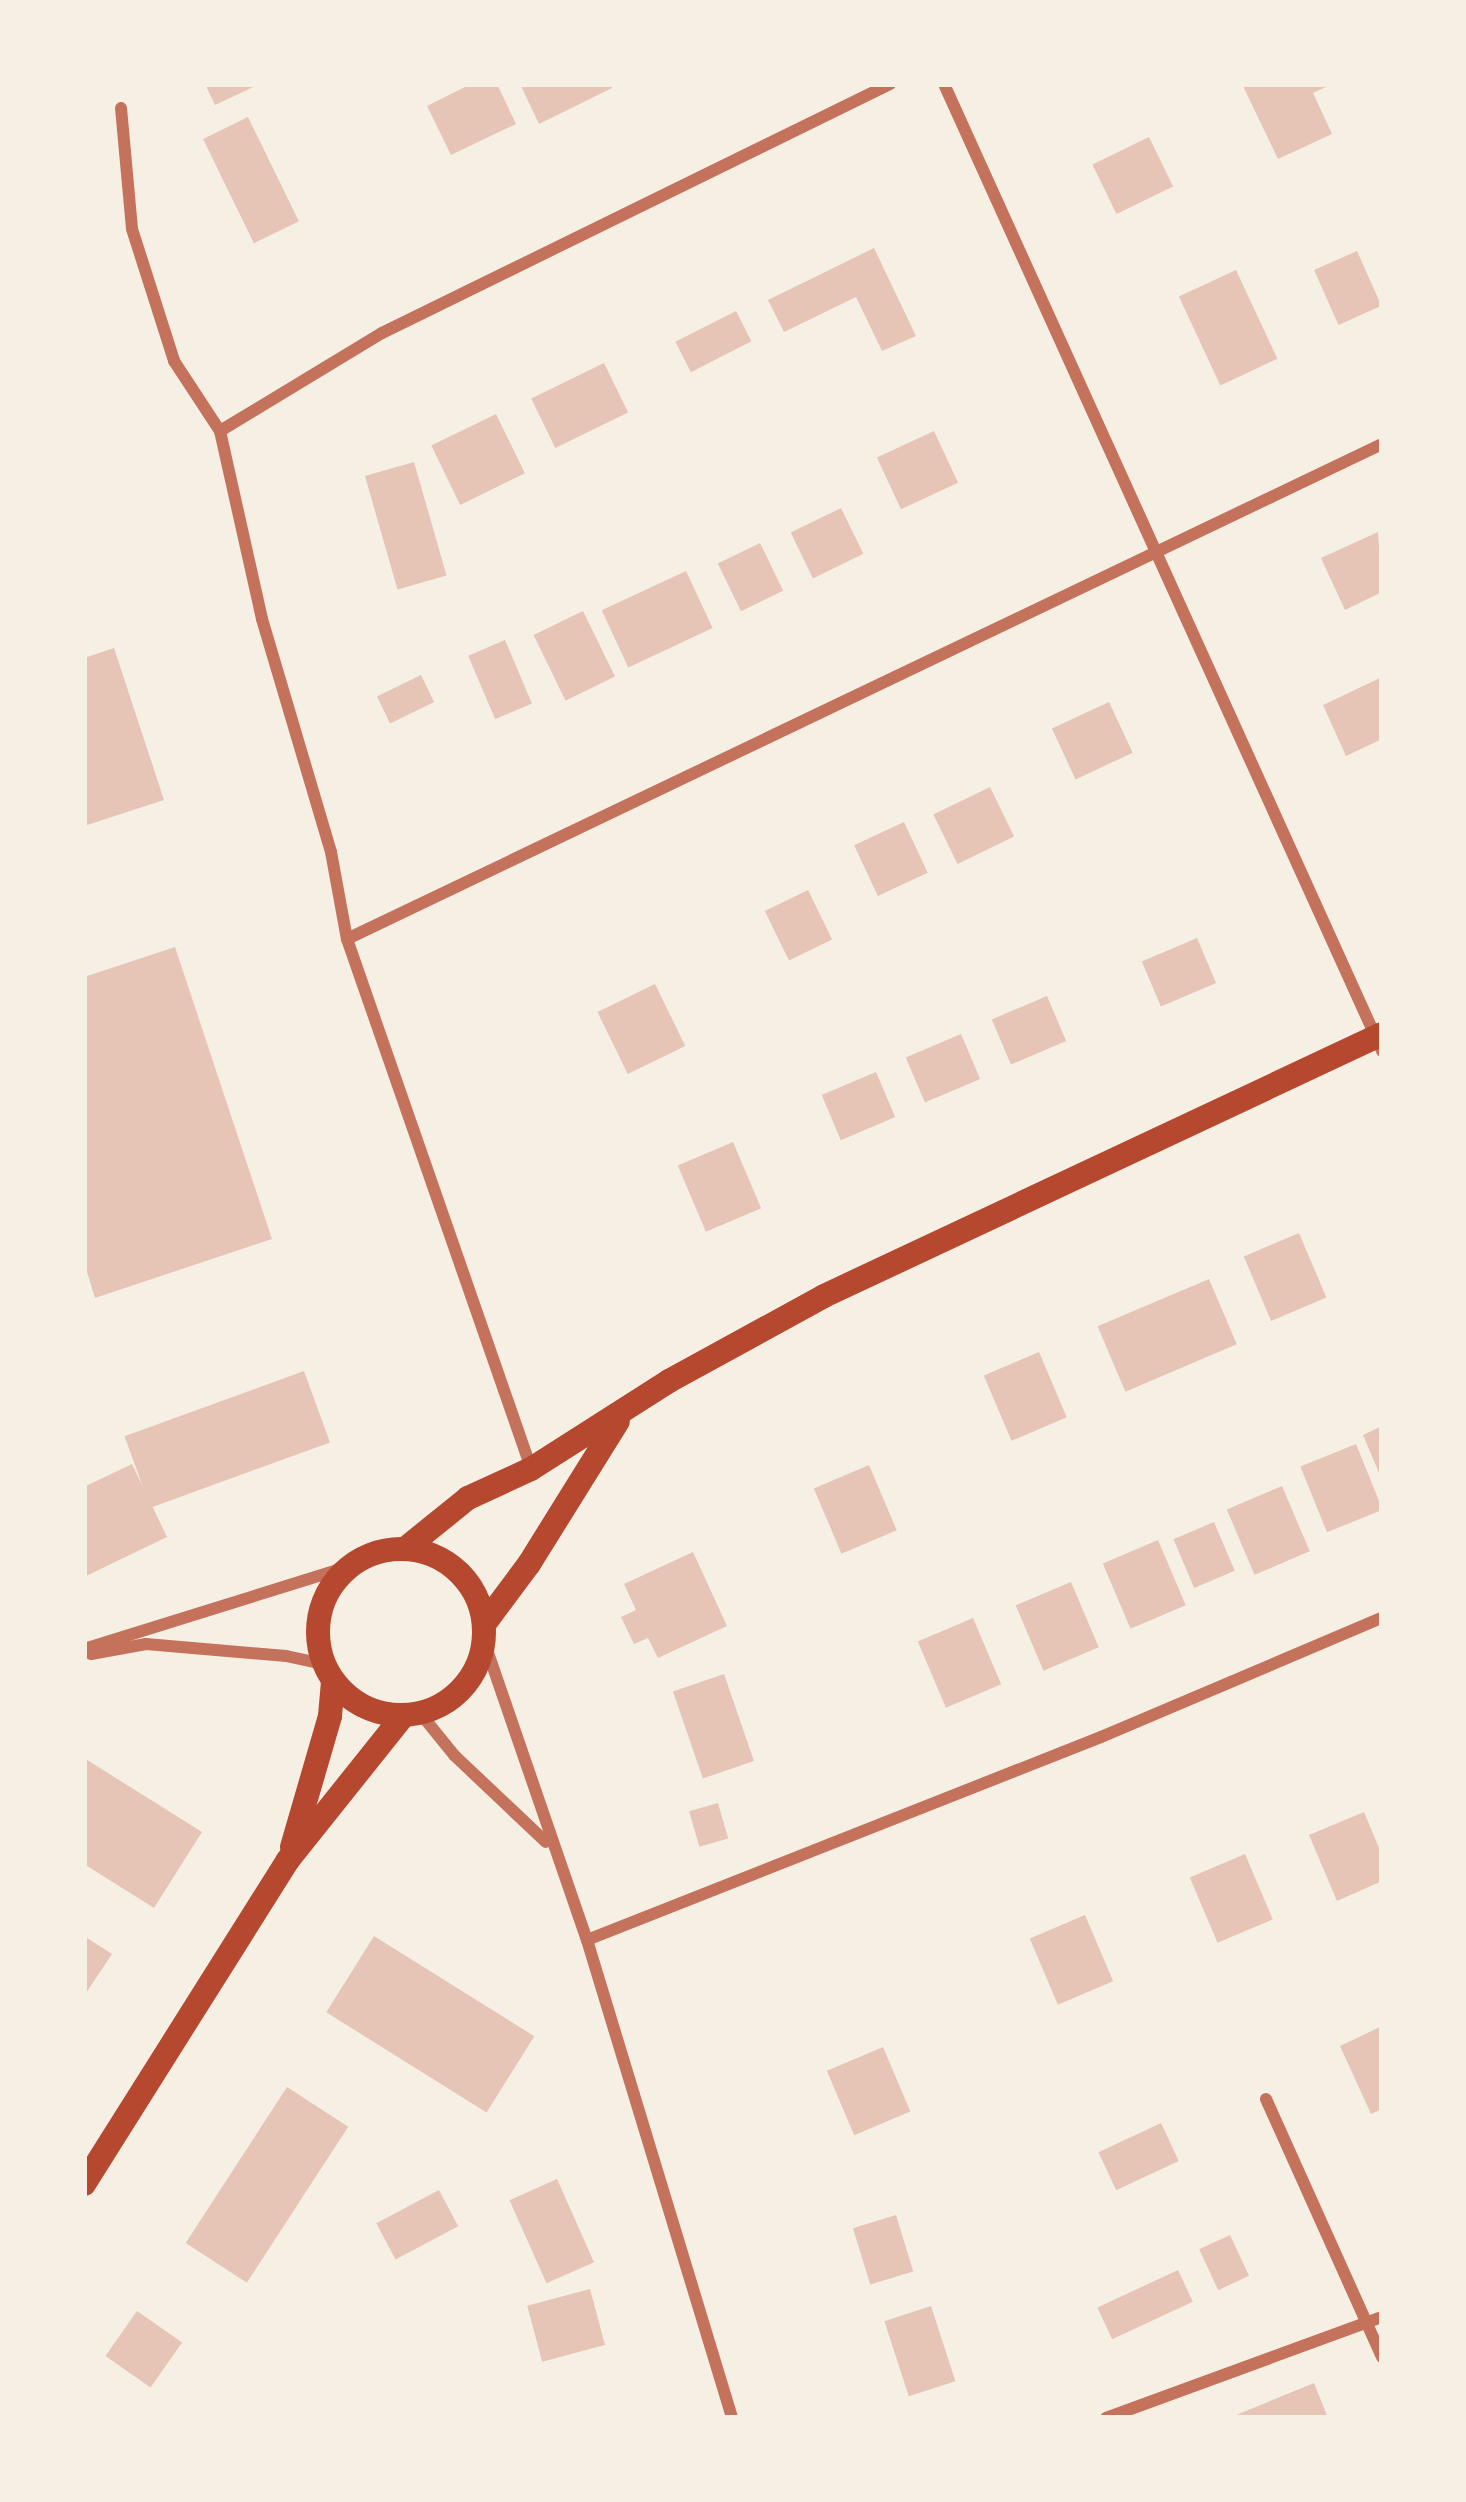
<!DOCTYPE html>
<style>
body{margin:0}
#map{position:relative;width:1466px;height:2502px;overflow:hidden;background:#f6efe4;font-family:"Open Sans",sans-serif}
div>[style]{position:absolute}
.building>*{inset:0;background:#e6c5b7;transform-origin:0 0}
.minor>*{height:12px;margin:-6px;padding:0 6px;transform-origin:6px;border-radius:6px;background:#c5725c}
.secondary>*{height:24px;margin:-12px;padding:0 12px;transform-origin:12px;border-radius:12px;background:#b5482f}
.secondary>.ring{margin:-12px;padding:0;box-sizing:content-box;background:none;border:24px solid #b5482f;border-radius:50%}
span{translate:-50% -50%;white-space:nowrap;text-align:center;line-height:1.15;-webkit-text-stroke:9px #f6efe4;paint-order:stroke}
.frame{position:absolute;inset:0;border:87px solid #f6efe4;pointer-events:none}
</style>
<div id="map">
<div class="building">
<i style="clip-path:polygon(205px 84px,260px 84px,215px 105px)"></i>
<i style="clip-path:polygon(471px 84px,497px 84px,516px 124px,451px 155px,427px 106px)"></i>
<i style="clip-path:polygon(520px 84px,610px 84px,612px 88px,539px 124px)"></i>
<i style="clip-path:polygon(1242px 84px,1332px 84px,1313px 93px,1332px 134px,1278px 159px)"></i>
<i style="left:248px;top:117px;width:116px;height:50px;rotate:64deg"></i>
<i style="left:1149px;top:137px;width:55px;height:63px;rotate:64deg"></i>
<i style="clip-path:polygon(874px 248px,916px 336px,882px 351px,856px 297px,784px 332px,768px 300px)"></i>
<i style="left:1357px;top:251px;width:60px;height:47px;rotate:66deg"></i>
<i style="left:1236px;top:270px;width:98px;height:63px;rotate:65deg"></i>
<i style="left:736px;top:311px;width:34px;height:68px;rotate:63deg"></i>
<i style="left:604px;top:363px;width:55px;height:81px;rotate:64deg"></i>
<i style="left:496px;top:414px;width:66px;height:72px;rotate:64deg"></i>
<i style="left:934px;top:431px;width:57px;height:63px;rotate:65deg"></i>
<i style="left:414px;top:462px;width:118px;height:51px;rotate:74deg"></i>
<i style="left:841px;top:508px;width:51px;height:56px;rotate:64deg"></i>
<i style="clip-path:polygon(1378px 532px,1382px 592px,1345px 610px,1321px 558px)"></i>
<i style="left:760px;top:543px;width:53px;height:47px;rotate:64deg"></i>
<i style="left:686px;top:571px;width:63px;height:93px;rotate:65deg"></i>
<i style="left:583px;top:611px;width:73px;height:55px;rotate:64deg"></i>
<i style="left:505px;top:640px;width:69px;height:40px;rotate:67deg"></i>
<i style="clip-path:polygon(114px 648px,164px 800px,84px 826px,84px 658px)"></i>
<i style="left:421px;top:675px;width:30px;height:49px;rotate:64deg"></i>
<i style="clip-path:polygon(1380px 678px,1382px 739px,1346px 756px,1323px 705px)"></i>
<i style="left:1109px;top:702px;width:56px;height:63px;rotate:65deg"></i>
<i style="left:990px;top:787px;width:55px;height:63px;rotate:64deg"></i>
<i style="left:904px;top:822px;width:56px;height:55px;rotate:65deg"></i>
<i style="left:808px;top:890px;width:55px;height:48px;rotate:64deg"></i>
<i style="left:1197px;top:938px;width:49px;height:60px;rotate:67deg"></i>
<i style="clip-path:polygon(175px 947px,272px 1239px,95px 1298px,84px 1262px,84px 977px)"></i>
<i style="left:655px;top:984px;width:69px;height:64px;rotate:64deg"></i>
<i style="left:1047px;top:996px;width:49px;height:60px;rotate:67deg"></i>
<i style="left:961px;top:1034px;width:49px;height:60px;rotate:67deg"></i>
<i style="left:876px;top:1072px;width:49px;height:59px;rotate:67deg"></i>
<i style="left:733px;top:1142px;width:72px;height:60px;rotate:67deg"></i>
<i style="left:1299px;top:1233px;width:70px;height:60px;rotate:67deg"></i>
<i style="left:1209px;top:1279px;width:71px;height:121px;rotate:67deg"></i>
<i style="left:1039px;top:1352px;width:71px;height:60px;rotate:67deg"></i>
<i style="left:304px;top:1371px;width:76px;height:191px;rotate:70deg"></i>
<i style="clip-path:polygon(1382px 1426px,1382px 1480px,1363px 1435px)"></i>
<i style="left:1356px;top:1444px;width:71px;height:60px;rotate:68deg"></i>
<i style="clip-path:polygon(132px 1464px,167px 1537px,84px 1577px,84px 1487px)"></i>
<i style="left:869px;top:1465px;width:71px;height:60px;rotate:67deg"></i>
<i style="left:1282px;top:1486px;width:71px;height:60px;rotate:67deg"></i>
<i style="left:1214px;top:1522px;width:53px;height:44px;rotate:67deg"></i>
<i style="left:1158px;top:1540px;width:71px;height:60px;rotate:67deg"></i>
<i style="clip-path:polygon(693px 1552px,727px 1626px,658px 1658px,648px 1638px,634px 1644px,621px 1617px,636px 1610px,624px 1584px)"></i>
<i style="left:1071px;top:1582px;width:71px;height:60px;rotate:67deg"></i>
<i style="left:973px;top:1618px;width:72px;height:60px;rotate:67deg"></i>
<i style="left:724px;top:1674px;width:92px;height:54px;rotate:71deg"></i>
<i style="clip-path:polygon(84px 1758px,202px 1832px,154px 1908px,84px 1864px)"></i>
<i style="left:718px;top:1803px;width:37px;height:30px;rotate:74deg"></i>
<i style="clip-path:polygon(1364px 1812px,1382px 1855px,1382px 1881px,1337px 1901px,1309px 1835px)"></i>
<i style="left:1245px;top:1854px;width:71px;height:60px;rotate:67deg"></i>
<i style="left:1085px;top:1915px;width:72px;height:60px;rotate:67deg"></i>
<i style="clip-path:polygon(84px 1936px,112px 1954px,84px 1996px)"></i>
<i style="left:374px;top:1936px;width:189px;height:90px;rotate:32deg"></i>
<i style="clip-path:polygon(1382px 2026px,1382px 2109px,1371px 2114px,1340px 2046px)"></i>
<i style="left:883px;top:2047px;width:70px;height:61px;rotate:67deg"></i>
<i style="left:287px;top:2087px;width:73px;height:186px;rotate:33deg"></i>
<i style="left:1161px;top:2123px;width:42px;height:69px;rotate:65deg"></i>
<i style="left:557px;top:2179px;width:91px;height:52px;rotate:66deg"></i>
<i style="left:439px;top:2190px;width:41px;height:71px;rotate:62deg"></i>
<i style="left:896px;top:2215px;width:59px;height:45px;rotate:73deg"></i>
<i style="left:1230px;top:2235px;width:45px;height:34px;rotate:65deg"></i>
<i style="left:1178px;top:2270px;width:35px;height:89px;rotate:65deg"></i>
<i style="left:590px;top:2289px;width:58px;height:65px;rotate:75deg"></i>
<i style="left:931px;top:2306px;width:79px;height:49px;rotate:72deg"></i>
<i style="left:137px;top:2311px;width:55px;height:55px;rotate:35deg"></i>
<i style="clip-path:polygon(1314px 2383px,1328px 2418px,1229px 2418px)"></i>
</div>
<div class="minor">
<i style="left:944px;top:84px;width:1062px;rotate:65.63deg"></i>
<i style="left:121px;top:108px;width:121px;rotate:84.8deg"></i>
<i style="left:132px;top:229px;width:139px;rotate:72.3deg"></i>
<i style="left:174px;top:361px;width:84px;rotate:56.7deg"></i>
<i style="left:220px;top:431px;width:193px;rotate:77.4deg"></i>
<i style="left:262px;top:619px;width:243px;rotate:73.5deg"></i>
<i style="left:331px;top:852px;width:88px;rotate:79.6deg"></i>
<i style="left:347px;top:939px;width:560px;rotate:70.82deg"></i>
<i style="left:220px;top:431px;width:189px;rotate:-31.2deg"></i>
<i style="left:382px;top:333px;width:566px;rotate:-26.11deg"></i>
<i style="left:347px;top:939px;width:1147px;rotate:-25.56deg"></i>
<i style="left:485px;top:1644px;width:313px;rotate:71deg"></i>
<i style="left:587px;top:1940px;width:500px;rotate:73.1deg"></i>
<i style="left:84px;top:1649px;width:279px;rotate:-17.3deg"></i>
<i style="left:91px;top:1654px;width:56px;rotate:-10.3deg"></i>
<i style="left:146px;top:1644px;width:141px;rotate:4.9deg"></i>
<i style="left:286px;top:1656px;width:39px;rotate:12deg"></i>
<i style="left:420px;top:1713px;width:55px;rotate:50.9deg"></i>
<i style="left:455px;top:1756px;width:125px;rotate:43.4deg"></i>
<i style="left:587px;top:1940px;width:553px;rotate:-21.55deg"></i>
<i style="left:1101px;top:1737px;width:305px;rotate:-23deg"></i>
<i style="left:1266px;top:2099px;width:283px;rotate:65.8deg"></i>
<i style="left:1106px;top:2418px;width:294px;rotate:-20.1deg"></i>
</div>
<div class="secondary">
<i style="left:406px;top:1548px;width:80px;rotate:-38.9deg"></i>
<i style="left:468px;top:1498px;width:69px;rotate:-24.7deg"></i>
<i style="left:531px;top:1469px;width:164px;rotate:-32.5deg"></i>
<i style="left:669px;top:1381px;width:177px;rotate:-28.7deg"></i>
<i style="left:824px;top:1296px;width:616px;rotate:-25.15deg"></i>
<i class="ring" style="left:318px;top:1549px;width:142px;height:142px"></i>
<i style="left:485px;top:1623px;width:74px;rotate:-53.3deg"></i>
<i style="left:529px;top:1564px;width:168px;rotate:-58.1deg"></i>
<i style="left:292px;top:1847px;width:136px;rotate:-73.8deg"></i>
<i style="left:330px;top:1716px;width:35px;rotate:-85deg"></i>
<i style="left:84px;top:2184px;width:383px;rotate:-57.8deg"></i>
<i style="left:288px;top:1860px;width:184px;rotate:-51.4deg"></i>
</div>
<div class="frame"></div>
</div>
